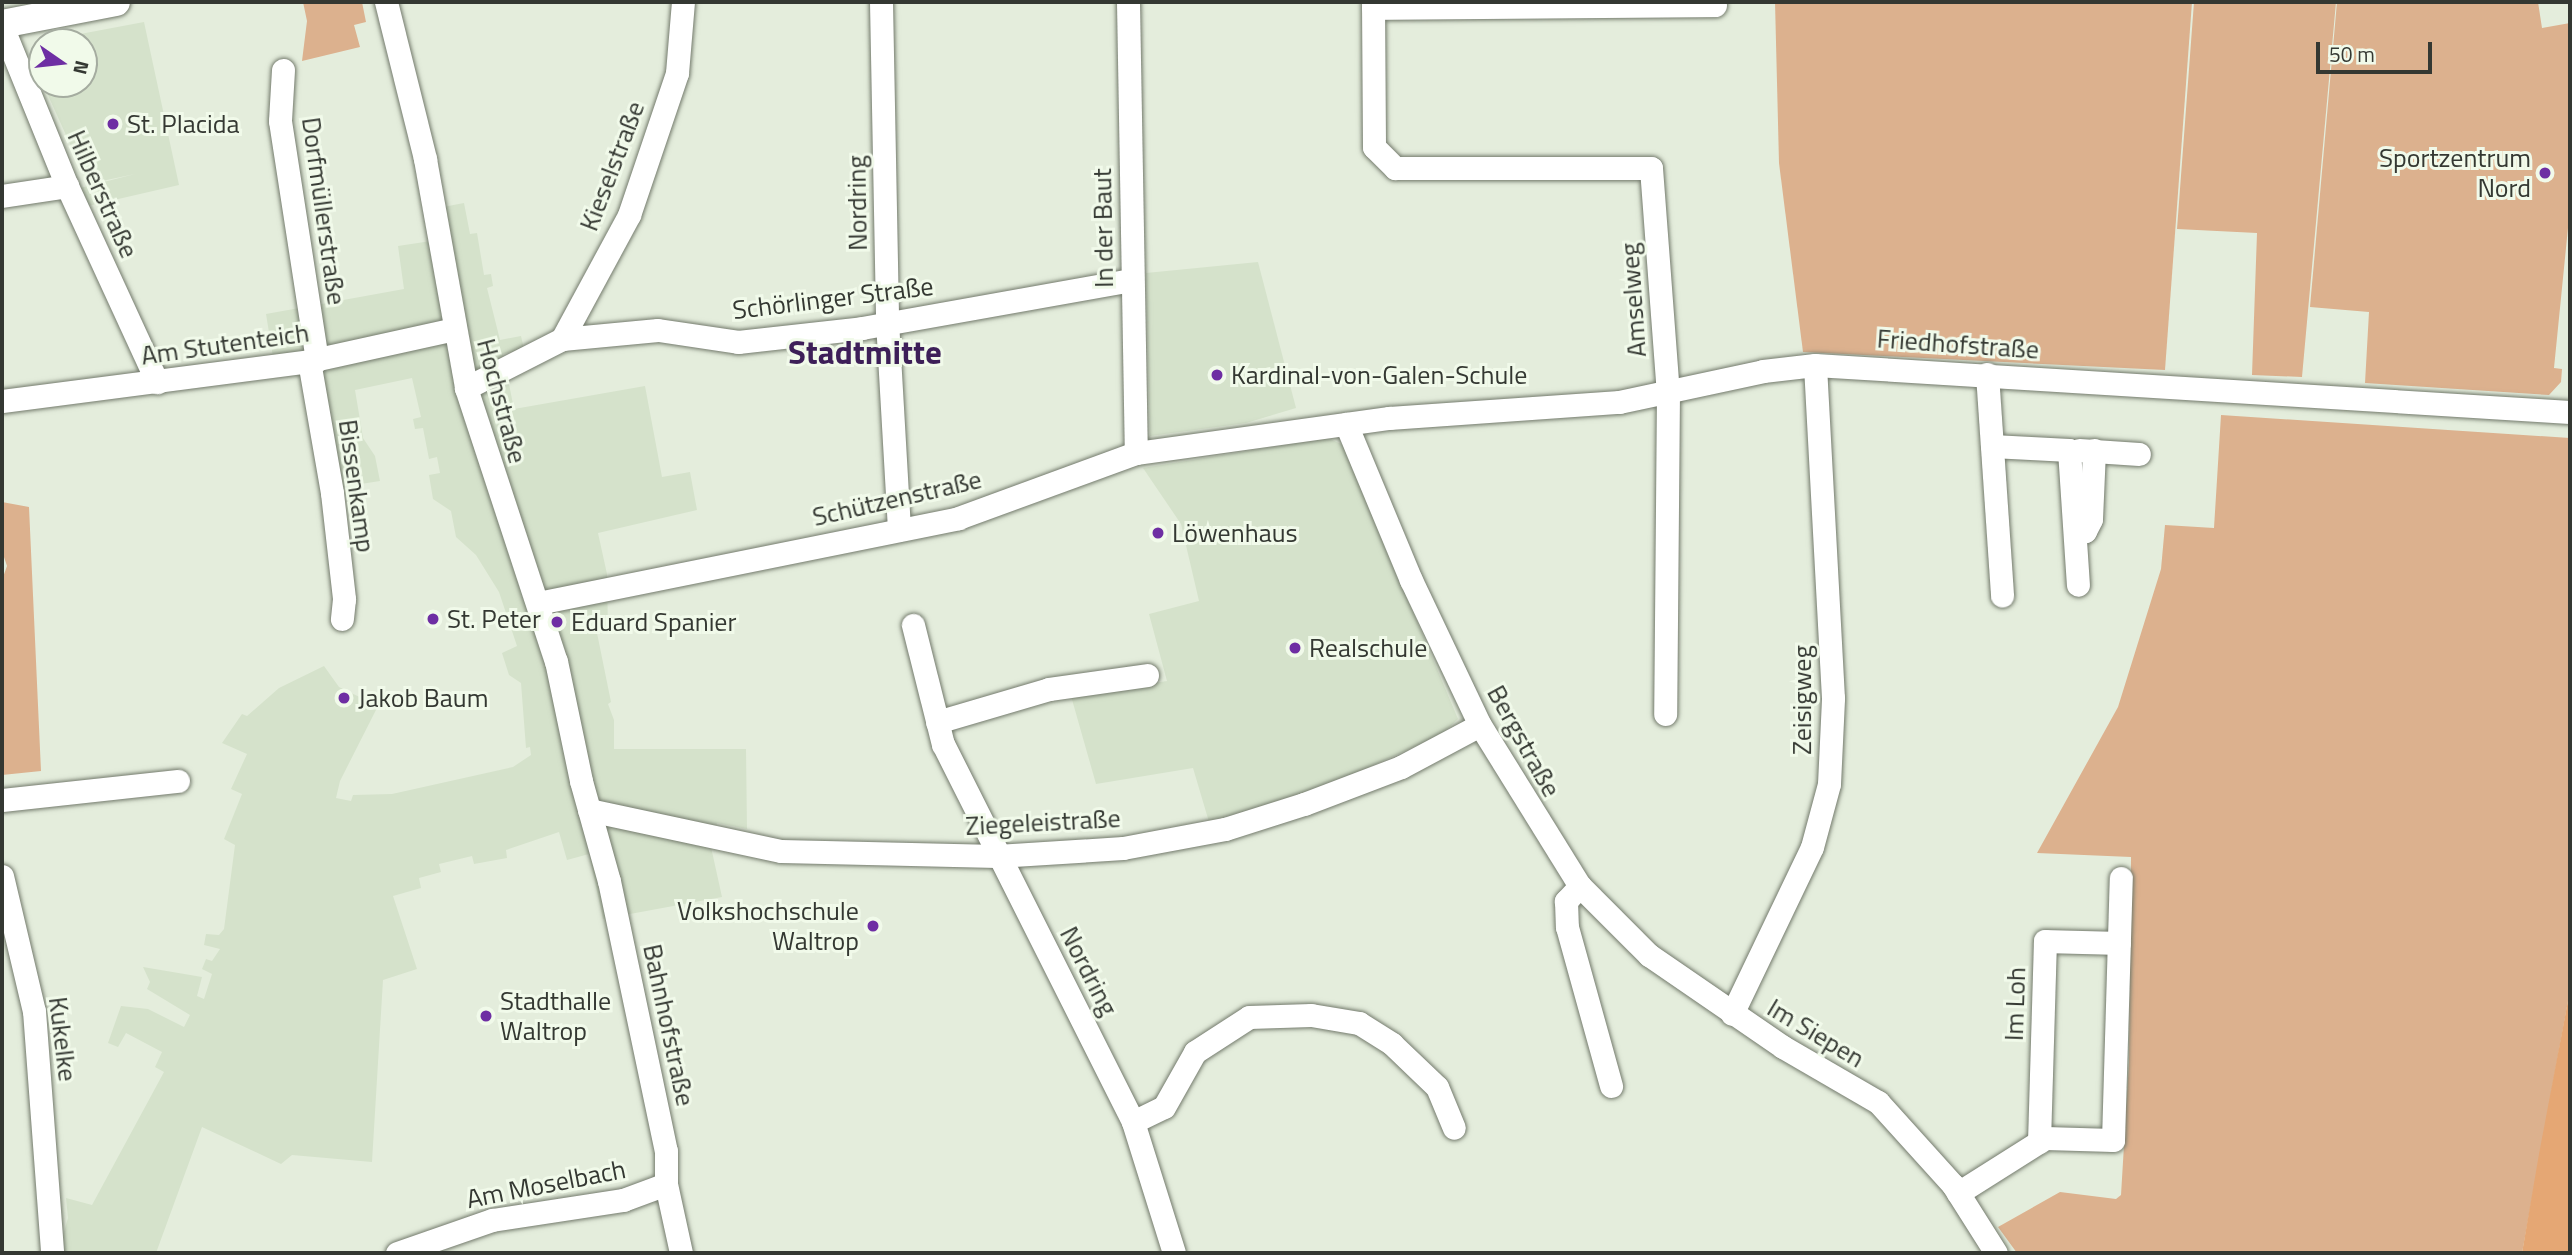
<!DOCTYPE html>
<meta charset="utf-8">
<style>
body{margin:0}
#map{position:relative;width:2572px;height:1255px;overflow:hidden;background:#e4eddc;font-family:"Titillium Web",sans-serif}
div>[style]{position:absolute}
.built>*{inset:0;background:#d5e2cb}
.green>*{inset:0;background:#dcb18e}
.forest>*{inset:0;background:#e5a774}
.roads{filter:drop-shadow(0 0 2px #737a6c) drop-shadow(0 0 2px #737a6c)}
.minor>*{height:23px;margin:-11.5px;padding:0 11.5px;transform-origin:11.5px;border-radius:11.5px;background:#fff}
.major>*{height:28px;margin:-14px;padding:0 14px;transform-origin:14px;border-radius:14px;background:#fff}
.dots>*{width:19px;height:19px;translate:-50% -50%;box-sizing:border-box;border:4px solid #f1faea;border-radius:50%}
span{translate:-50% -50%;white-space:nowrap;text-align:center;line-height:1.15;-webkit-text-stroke:6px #f1faea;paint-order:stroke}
.poi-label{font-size:26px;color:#343832}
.left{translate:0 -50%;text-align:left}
.right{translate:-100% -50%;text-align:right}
.street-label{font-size:26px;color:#343832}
.district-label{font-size:33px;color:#3d1f58;font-weight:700}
.frame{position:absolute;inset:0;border:4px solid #343832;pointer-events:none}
.north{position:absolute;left:28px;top:28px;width:70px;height:70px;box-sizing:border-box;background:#f1faea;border:2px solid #a5aca0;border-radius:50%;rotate:104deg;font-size:19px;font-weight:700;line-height:28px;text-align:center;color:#343832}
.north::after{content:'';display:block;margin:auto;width:24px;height:32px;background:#6e2ea3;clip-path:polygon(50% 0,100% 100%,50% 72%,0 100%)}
.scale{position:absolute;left:2316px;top:42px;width:116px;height:32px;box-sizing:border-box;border:4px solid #343832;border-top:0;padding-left:9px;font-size:21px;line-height:24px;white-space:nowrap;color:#343832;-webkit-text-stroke:5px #f1faea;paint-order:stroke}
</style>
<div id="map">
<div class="built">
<i style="clip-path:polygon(144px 22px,179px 185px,88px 206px,80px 188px,135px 174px,88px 184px,43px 84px,84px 84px,84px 42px,42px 42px,42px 83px,34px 53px,38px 45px,43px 41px)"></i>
<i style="clip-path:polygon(464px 203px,470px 234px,477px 233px,484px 275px,491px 274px,493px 286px,487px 288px,500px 340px,521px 336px,524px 349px,503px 354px,514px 409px,645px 386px,662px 477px,690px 472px,697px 510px,598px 533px,607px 574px,608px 631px,597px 633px,611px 702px,608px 704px,614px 720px,614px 749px,746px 749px,747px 829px,717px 823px,711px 847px,722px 897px,603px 919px,589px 854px,567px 860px,559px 832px,506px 850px,507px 858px,474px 864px,472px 856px,439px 864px,441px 872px,419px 878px,421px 888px,393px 896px,417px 969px,383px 980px,372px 1162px,292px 1155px,281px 1164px,202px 1127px,156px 1253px,58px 1253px,68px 1218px,66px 1198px,92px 1205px,164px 1072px,155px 1067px,162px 1052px,126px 1033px,118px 1047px,108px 1043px,121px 1006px,148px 1009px,184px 1027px,190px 1015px,147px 989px,150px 982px,143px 967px,202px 977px,197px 996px,204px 999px,212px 974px,202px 969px,206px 959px,212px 961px,220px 949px,204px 945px,206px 934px,219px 935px,224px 929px,235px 845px,224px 839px,242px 794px,231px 789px,247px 754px,222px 743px,242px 714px,247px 716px,279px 688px,324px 666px,339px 687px,378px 706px,340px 781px,336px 798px,351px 801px,353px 795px,392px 794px,513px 767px,531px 755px,530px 747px,526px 748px,521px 683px,509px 675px,502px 653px,517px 646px,499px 592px,476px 555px,456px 537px,451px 511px,433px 499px,429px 475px,440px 473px,437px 457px,429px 459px,423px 428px,415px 429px,413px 419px,421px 417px,412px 378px,355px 390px,363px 438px,375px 456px,380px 481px,335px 488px,315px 364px,275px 369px,266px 314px,404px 289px,398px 246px,431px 241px,443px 207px)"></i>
<i style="clip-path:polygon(1258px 262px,1296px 408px,1246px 423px,1150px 436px,1146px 273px)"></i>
<i style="clip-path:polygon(1328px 438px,1343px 445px,1458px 719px,1442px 734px,1363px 770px,1291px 799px,1209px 822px,1193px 768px,1096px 784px,1071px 696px,1167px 681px,1149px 614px,1199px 601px,1181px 524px,1143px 468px)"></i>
</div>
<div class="green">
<i style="clip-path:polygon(303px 2px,362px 2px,366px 22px,354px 25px,360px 47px,302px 61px,307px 21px)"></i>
<i style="clip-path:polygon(1775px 2px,2192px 2px,2165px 370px,1803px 352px,1779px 163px)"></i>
<i style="clip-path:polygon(2194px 2px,2336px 2px,2302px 377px,2252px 375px,2257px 233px,2177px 229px)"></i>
<i style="clip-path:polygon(2337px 2px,2538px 2px,2542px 28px,2570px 23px,2570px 208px,2554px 368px,2562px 369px,2561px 382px,2549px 395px,2365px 383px,2369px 312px,2310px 307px)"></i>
<i style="clip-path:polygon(2221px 415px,2570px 438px,2570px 990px,2522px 1253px,2017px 1253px,1998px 1227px,2060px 1192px,2116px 1199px,2121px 1195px,2129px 1062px,2131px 857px,2037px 853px,2118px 707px,2161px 569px,2165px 525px,2214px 528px)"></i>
<i style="clip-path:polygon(2px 502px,29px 507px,41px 771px,2px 775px,2px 580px,7px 566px,2px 551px)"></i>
</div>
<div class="forest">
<i style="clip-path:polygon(2570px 990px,2570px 1253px,2522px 1253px,2539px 1154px)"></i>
</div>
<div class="roads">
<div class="minor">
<i style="left:386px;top:2px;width:162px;rotate:76deg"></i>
<i style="left:425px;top:159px;width:233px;rotate:79.8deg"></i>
<i style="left:466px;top:388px;width:287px;rotate:71.8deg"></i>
<i style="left:556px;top:661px;width:123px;rotate:78.2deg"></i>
<i style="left:581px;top:781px;width:104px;rotate:74.4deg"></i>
<i style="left:609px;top:881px;width:276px;rotate:78.1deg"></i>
<i style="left:666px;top:1151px;width:33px;rotate:90deg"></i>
<i style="left:666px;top:1184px;width:71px;rotate:77.7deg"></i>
<i style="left:881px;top:2px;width:319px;rotate:88.9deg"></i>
<i style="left:887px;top:321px;width:209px;rotate:86.7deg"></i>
<i style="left:1128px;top:2px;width:451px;rotate:89deg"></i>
<i style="left:1373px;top:2px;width:145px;rotate:89.6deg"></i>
<i style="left:1374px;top:147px;width:30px;rotate:45deg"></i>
<i style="left:1395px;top:168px;width:256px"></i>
<i style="left:1651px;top:168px;width:225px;rotate:85.7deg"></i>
<i style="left:1668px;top:392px;width:322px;rotate:90.5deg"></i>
<i style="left:1373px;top:8px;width:342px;rotate:-0.5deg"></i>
<i style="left:2px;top:26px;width:173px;rotate:67.9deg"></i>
<i style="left:67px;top:186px;width:216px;rotate:65.3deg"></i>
<i style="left:283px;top:70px;width:51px;rotate:93.4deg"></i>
<i style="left:280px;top:121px;width:242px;rotate:81.2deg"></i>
<i style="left:2px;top:196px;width:66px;rotate:-8.7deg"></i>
<i style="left:562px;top:339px;width:141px;rotate:-61.6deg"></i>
<i style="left:629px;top:215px;width:150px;rotate:-71.3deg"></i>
<i style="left:677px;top:73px;width:71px;rotate:-85.2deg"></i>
<i style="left:309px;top:361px;width:134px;rotate:80.1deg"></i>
<i style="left:332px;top:493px;width:107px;rotate:83.5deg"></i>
<i style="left:344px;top:599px;width:20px;rotate:96deg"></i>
<i style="left:1987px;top:374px;width:222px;rotate:86.1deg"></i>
<i style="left:466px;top:388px;width:108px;rotate:-27deg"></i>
<i style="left:562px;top:339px;width:96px;rotate:-5.4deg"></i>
<i style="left:658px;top:330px;width:81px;rotate:8.5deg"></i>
<i style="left:738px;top:342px;width:125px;rotate:-6.4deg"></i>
<i style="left:862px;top:328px;width:274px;rotate:-10.1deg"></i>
<i style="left:2px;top:401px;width:310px;rotate:-7.4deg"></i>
<i style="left:309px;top:361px;width:148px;rotate:-12.4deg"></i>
<i style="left:1346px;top:424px;width:169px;rotate:67.4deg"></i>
<i style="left:1411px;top:580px;width:161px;rotate:64.6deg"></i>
<i style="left:1480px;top:725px;width:190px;rotate:58.2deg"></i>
<i style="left:1580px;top:886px;width:98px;rotate:45deg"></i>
<i style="left:1649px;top:955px;width:163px;rotate:34.5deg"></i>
<i style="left:1783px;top:1047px;width:110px;rotate:30.1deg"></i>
<i style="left:1878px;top:1102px;width:112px;rotate:47.9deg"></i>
<i style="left:1953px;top:1185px;width:80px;rotate:57.7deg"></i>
<i style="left:1992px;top:446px;width:77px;rotate:3deg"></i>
<i style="left:2069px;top:450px;width:135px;rotate:86.2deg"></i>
<i style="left:2079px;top:450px;width:60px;rotate:3.8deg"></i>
<i style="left:2075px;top:531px;width:10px"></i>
<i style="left:2085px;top:531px;width:13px;rotate:-63deg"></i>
<i style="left:2091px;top:519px;width:69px;rotate:-87.5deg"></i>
<i style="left:538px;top:603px;width:429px;rotate:-11.4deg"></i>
<i style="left:958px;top:518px;width:189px;rotate:-20.1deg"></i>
<i style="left:1136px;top:453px;width:255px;rotate:-7.9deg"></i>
<i style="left:1389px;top:418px;width:231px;rotate:-4deg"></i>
<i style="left:1619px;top:402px;width:147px;rotate:-12.1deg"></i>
<i style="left:1763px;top:371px;width:52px;rotate:-6.6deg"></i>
<i style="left:1815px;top:365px;width:756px;rotate:3.56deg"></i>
<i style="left:913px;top:625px;width:123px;rotate:75.9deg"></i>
<i style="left:943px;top:744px;width:423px;rotate:63.3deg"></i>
<i style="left:1133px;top:1122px;width:137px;rotate:72.6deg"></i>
<i style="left:937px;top:722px;width:117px;rotate:-16.4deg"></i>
<i style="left:1049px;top:689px;width:99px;rotate:-8.1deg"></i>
<i style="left:2px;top:800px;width:177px;rotate:-6.2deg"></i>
<i style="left:589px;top:810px;width:196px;rotate:12.1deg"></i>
<i style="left:781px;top:851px;width:216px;rotate:1.3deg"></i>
<i style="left:997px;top:856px;width:126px;rotate:-3.6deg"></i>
<i style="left:1123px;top:848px;width:104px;rotate:-10.6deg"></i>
<i style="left:1225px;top:829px;width:83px;rotate:-17.6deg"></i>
<i style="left:1304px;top:804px;width:104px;rotate:-20.9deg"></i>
<i style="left:1401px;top:767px;width:89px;rotate:-28deg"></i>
<i style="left:2px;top:876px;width:139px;rotate:76.7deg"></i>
<i style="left:34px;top:1011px;width:243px;rotate:85.7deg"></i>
<i style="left:1580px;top:886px;width:21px;rotate:133deg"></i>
<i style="left:1566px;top:901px;width:26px;rotate:88deg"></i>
<i style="left:1567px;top:927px;width:165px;rotate:74.5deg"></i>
<i style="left:1732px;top:1014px;width:185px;rotate:-64.4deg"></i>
<i style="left:1812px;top:847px;width:65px;rotate:-74.9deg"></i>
<i style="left:1829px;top:784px;width:86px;rotate:-87.3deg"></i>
<i style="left:1833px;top:698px;width:333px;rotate:-93.1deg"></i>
<i style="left:1133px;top:1122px;width:34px;rotate:-26deg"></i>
<i style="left:1164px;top:1107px;width:63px;rotate:-60.6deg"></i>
<i style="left:1195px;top:1052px;width:64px;rotate:-32.9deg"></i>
<i style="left:1249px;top:1017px;width:62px;rotate:-1.8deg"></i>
<i style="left:1311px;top:1015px;width:49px;rotate:9.5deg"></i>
<i style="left:1359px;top:1023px;width:39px;rotate:32deg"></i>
<i style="left:1392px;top:1044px;width:62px;rotate:43.7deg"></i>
<i style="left:1437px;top:1087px;width:44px;rotate:67.5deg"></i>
<i style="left:2039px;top:1142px;width:201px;rotate:-88.3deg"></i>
<i style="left:2045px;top:941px;width:74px;rotate:1.5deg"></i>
<i style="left:1958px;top:1193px;width:103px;rotate:-32.3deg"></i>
<i style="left:2045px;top:1138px;width:68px;rotate:1.7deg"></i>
<i style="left:2113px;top:1140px;width:262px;rotate:-88.3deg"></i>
<i style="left:397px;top:1253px;width:101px;rotate:-19.2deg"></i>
<i style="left:492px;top:1220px;width:133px;rotate:-8.7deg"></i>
<i style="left:623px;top:1200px;width:46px;rotate:-20.4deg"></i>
</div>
<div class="major">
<i style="left:2px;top:24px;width:116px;rotate:-10.9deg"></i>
</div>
</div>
<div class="dots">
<i style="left:113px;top:124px;background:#6e2ea3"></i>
<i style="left:2545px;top:173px;background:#6e2ea3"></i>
<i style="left:1217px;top:375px;background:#6e2ea3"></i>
<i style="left:1158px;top:533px;background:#6e2ea3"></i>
<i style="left:433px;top:619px;background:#6e2ea3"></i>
<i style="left:557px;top:622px;background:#6e2ea3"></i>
<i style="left:1295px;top:648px;background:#6e2ea3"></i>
<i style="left:344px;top:698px;background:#6e2ea3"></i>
<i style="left:873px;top:926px;background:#6e2ea3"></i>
<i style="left:486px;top:1016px;background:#6e2ea3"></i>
</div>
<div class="poi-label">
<span class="left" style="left:127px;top:124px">St. Placida</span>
<span class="right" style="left:2531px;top:173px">Sportzentrum<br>Nord</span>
<span class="left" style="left:1231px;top:375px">Kardinal-von-Galen-Schule</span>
<span class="left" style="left:1172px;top:533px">Löwenhaus</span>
<span class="left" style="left:447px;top:619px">St. Peter</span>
<span class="left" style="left:571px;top:622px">Eduard Spanier</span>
<span class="left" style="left:1309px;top:648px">Realschule</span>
<span class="left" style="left:358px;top:698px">Jakob Baum</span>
<span class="right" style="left:859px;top:926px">Volkshochschule<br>Waltrop</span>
<span class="left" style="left:500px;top:1016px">Stadthalle<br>Waltrop</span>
</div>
<div class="street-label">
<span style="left:612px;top:166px;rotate:-69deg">Kieselstraße</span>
<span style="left:103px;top:194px;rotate:66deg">Hilberstraße</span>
<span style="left:857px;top:203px;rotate:-91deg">Nordring</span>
<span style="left:324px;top:211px;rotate:82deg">Dorfmüllerstraße</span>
<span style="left:1103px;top:228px;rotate:-91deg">In der Baut</span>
<span style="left:833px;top:298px;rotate:-7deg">Schörlinger Straße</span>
<span style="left:1633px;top:300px;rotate:-94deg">Amselweg</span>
<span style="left:225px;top:344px;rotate:-8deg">Am Stutenteich</span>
<span style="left:1958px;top:344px;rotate:4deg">Friedhofstraße</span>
<span style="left:502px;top:401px;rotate:75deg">Hochstraße</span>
<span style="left:357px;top:486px;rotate:82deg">Bissenkamp</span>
<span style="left:897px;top:498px;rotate:-13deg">Schützenstraße</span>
<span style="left:1802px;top:700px;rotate:-90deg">Zeisigweg</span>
<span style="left:1524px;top:741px;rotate:61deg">Bergstraße</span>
<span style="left:1043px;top:822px;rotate:-3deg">Ziegeleistraße</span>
<span style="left:1089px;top:971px;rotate:63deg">Nordring</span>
<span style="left:2015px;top:1004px;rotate:-88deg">Im Loh</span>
<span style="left:669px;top:1025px;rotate:78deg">Bahnhofstraße</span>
<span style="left:1816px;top:1033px;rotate:31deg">Im Siepen</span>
<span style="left:63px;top:1039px;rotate:83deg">Kukelke</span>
<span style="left:546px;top:1184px;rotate:-11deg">Am Moselbach</span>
</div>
<div class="district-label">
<span style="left:865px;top:353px">Stadtmitte</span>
</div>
<div class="frame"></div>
<div class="north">N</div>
<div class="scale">50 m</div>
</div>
